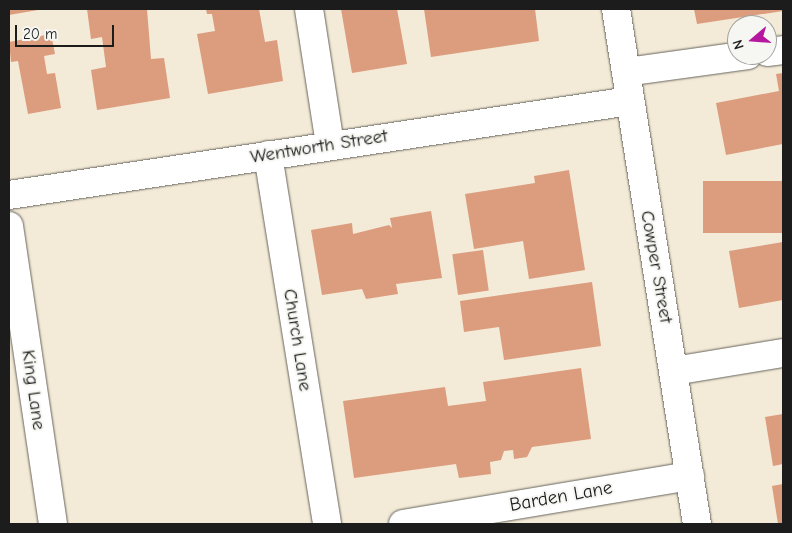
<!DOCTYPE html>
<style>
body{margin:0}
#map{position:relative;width:792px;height:533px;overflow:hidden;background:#f3ead7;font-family:"Comic Neue",sans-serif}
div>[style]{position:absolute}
.building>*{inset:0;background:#dc9c7e;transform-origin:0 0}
.roads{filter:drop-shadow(0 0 1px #67645d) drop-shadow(0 0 1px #67645d)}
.minor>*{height:28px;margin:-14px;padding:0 14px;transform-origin:14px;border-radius:14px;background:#fff}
.major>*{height:28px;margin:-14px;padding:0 14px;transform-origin:14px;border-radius:14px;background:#fff}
span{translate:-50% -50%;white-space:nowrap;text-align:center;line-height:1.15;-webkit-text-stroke:4px #f6f6f2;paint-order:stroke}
.street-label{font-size:19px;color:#1c1c1c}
.frame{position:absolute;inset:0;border:10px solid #1c1c1c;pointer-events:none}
.north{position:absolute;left:727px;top:15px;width:50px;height:50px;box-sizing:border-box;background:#f6f6f2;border:1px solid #9f9f9c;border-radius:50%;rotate:252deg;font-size:14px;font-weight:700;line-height:20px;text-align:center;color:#1c1c1c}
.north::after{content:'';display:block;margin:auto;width:18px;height:22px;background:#b5179e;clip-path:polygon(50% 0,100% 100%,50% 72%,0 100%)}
.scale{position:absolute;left:15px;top:25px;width:99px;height:22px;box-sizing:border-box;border:2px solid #1c1c1c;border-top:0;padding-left:6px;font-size:15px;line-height:18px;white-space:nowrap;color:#1c1c1c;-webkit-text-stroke:4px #f6f6f2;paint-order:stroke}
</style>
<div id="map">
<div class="building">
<i style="clip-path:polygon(9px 9px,38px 9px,38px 10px,9px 15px)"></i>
<i style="clip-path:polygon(87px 9px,147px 9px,151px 59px,164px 58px,170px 98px,97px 110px,91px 70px,106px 67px,102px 37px,91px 39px)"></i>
<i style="clip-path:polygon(206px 9px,259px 9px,265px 42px,277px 40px,283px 81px,208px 94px,197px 34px,215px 31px,212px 14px,207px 14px)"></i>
<i style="clip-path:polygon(341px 9px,397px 9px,407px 64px,352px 73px)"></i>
<i style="clip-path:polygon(424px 9px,535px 9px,539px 41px,431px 57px)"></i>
<i style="clip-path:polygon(694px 9px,783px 9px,783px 11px,697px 24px)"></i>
<i style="clip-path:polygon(51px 34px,55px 54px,44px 56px,47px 74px,55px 73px,61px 108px,28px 114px,18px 61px,11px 62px,9px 42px)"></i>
<i style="clip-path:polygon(783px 73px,783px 144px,726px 155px,716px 103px,779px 91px,776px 74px)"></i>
<i style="clip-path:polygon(569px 170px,585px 270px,529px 279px,523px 241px,474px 249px,465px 194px,535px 183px,534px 176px)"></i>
<i style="left:783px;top:181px;width:52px;height:80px;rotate:90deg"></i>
<i style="clip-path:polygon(431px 211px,442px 278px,396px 284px,398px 294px,366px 299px,362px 289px,322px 295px,311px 230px,352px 223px,353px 234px,389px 225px,392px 228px,390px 218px)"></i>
<i style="clip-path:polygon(783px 242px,783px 300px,739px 308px,729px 251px)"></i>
<i style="left:483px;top:250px;width:41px;height:31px;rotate:82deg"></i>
<i style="clip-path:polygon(592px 282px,601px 346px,504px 360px,499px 327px,464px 332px,460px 301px)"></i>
<i style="clip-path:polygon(581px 368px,591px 439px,532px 447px,527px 457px,514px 459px,513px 450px,504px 451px,501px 460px,490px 462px,491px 474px,459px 478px,456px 464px,354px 478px,343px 401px,445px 387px,448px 406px,486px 401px,483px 382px)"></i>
<i style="clip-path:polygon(783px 414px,783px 464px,773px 466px,765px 417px)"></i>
<i style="clip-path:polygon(783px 484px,783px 524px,778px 524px,772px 486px)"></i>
</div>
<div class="roads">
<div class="minor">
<i style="left:309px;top:9px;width:138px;rotate:81.2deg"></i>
<i style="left:767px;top:52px;width:16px;rotate:-7deg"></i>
<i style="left:626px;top:72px;width:123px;rotate:-7.9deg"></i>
<i style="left:268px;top:155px;width:374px;rotate:80.9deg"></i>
<i style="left:9px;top:195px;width:628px;rotate:-8.61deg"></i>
<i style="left:9px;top:226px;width:301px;rotate:81.6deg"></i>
<i style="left:674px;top:371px;width:110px;rotate:-9.4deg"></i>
<i style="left:403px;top:524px;width:291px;rotate:-9.5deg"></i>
</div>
<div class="major">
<i style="left:616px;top:9px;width:521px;rotate:81.06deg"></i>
</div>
</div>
<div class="street-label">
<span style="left:319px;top:147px;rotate:-9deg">Wentworth Street</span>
<span style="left:656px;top:267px;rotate:80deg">Cowper Street</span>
<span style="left:297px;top:340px;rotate:81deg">Church Lane</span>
<span style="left:33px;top:390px;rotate:82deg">King Lane</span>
<span style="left:561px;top:497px;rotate:-10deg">Barden Lane</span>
</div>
<div class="frame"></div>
<div class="north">N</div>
<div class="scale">20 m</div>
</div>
